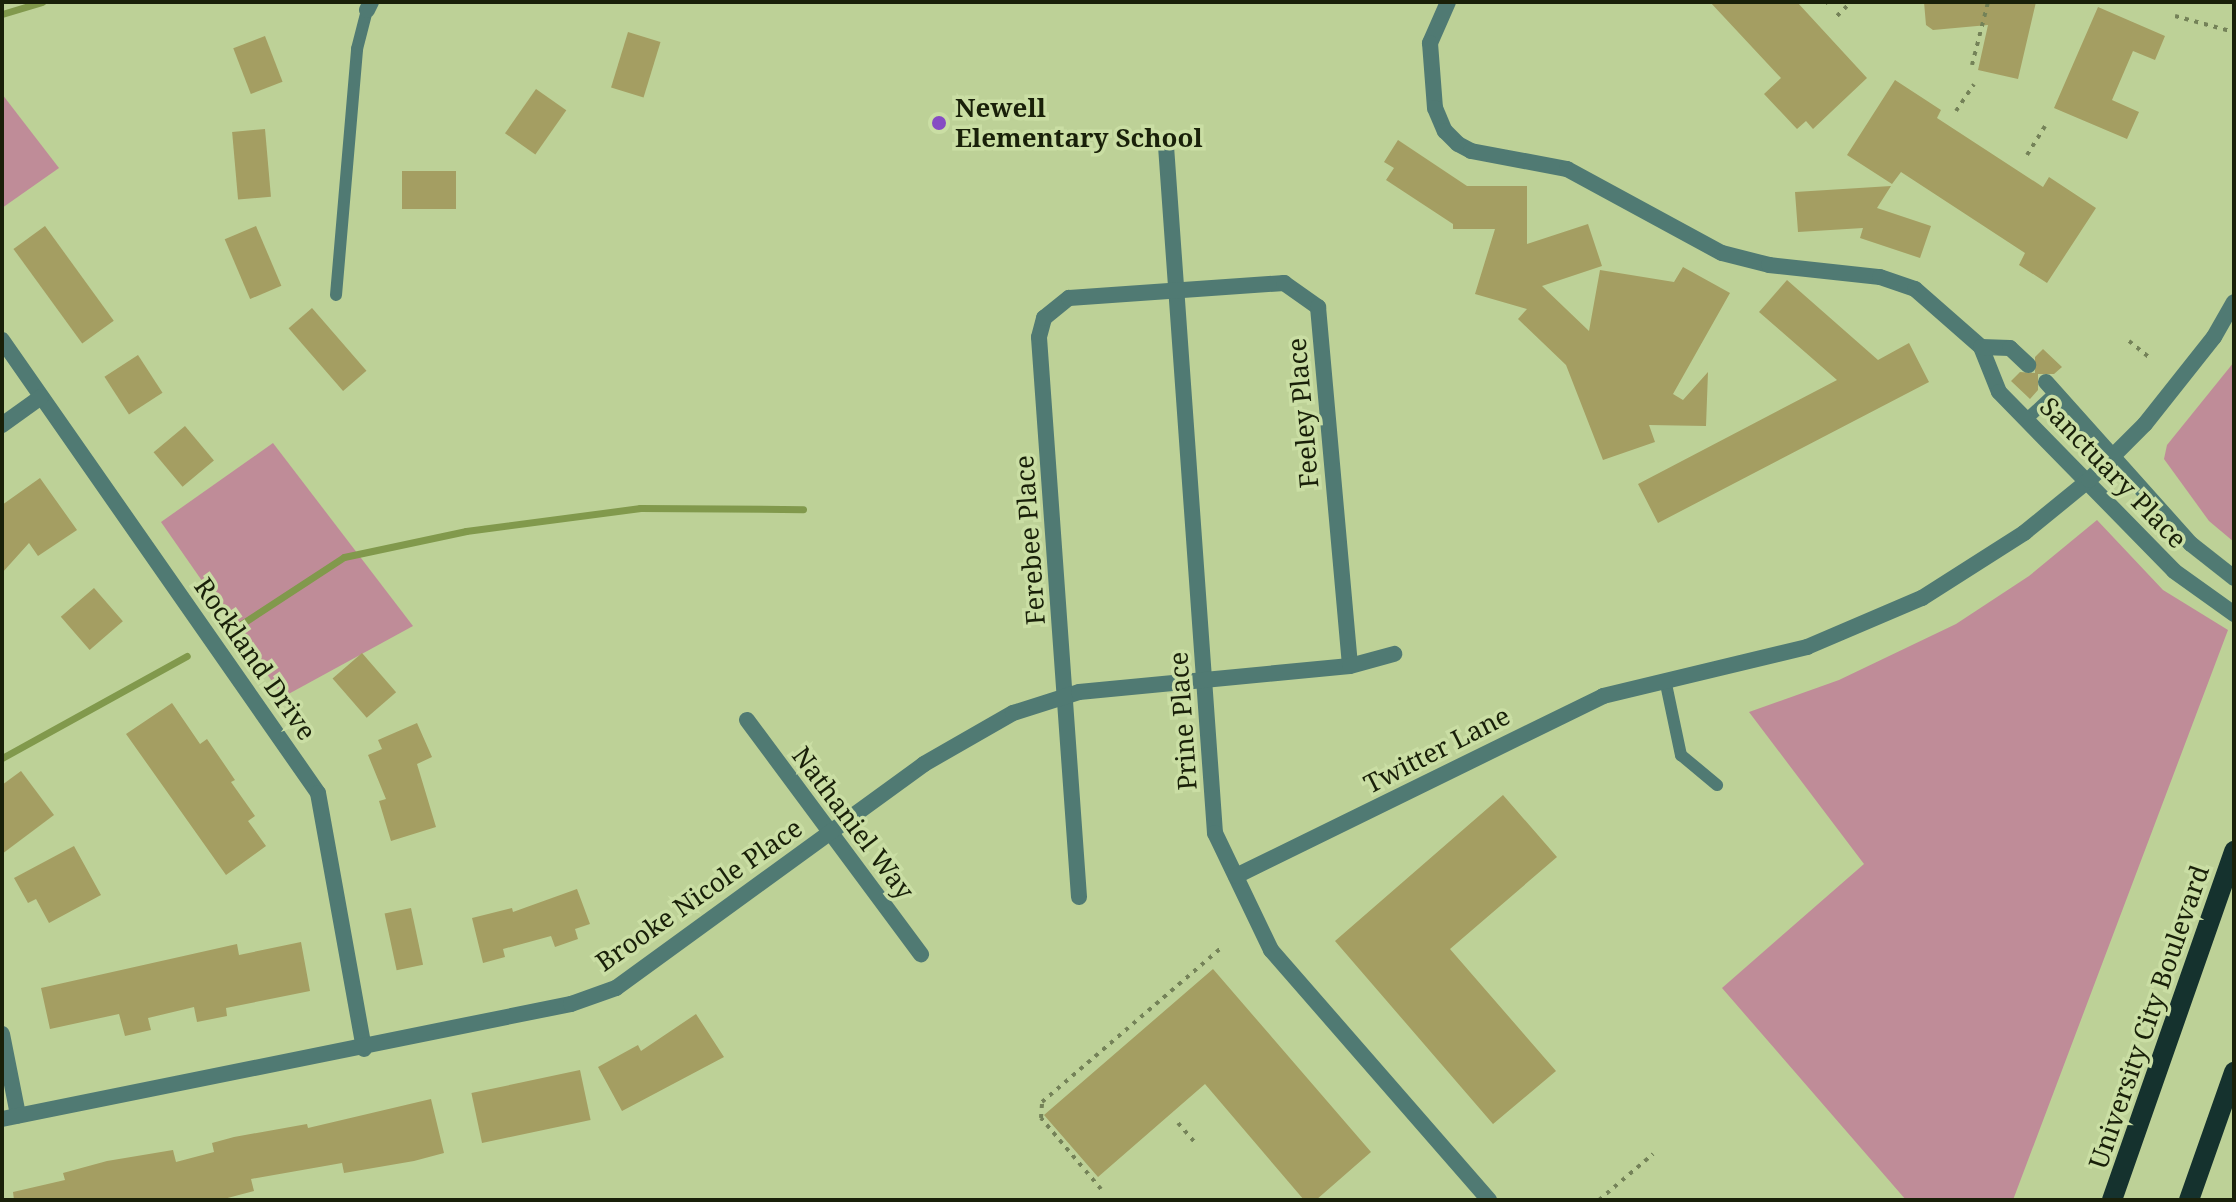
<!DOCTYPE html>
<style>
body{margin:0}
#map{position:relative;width:2236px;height:1202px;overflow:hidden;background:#bdd197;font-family:"Noto Serif",serif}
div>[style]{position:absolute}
.green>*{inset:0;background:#bf8c98}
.stream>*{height:7px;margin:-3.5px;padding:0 3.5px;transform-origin:3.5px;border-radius:3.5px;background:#81994c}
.building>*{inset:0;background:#a49e62;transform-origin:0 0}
.path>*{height:4px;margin-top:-2px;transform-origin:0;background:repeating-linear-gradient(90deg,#748258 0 4px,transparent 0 10px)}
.service>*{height:12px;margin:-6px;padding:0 6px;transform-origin:6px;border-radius:6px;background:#507a73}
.minor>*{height:16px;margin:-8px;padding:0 8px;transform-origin:8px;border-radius:8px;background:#507a73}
.primary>*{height:20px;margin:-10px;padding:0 10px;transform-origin:10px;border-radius:10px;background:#15322e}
.dots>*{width:22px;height:22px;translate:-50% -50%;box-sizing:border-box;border:4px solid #cadea4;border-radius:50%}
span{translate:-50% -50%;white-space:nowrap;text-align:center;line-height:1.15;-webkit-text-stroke:7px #cadea4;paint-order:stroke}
.poi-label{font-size:26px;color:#192009;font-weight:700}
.left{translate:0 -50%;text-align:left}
.street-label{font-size:26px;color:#192009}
.frame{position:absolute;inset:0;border:4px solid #192009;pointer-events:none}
</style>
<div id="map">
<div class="green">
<i style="clip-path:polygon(2px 94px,59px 168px,2px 208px)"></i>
<i style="clip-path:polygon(2234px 362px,2234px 542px,2209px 521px,2164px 459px,2167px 445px)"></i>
<i style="clip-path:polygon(273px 443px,413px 626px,283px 697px,161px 522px)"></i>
<i style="clip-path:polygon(2097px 520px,2163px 590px,2228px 630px,2013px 1200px,1906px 1200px,1722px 988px,1864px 864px,1749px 712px,1839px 680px,1956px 624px,2029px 576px)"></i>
</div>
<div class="stream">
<i style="left:2px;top:14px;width:42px;rotate:-16.7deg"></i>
<i style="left:240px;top:625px;width:124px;rotate:-33.2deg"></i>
<i style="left:344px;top:557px;width:125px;rotate:-12deg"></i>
<i style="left:466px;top:531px;width:176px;rotate:-7.5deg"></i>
<i style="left:640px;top:508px;width:163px;rotate:0.4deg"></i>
<i style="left:2px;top:758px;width:211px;rotate:-28.9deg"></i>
</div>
<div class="building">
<i style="clip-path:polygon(1710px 2px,1797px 2px,1867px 78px,1813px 129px,1806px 121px,1797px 129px,1764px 94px,1781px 78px)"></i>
<i style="clip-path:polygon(1924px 2px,2036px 2px,2018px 79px,1978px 70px,1988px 25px,1933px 30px,1926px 25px)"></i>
<i style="clip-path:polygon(2098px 7px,2165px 36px,2155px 60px,2133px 51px,2112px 100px,2139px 112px,2127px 139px,2054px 108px)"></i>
<i style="left:628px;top:32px;width:34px;height:58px;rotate:17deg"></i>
<i style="left:265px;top:36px;width:49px;height:34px;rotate:69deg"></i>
<i style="clip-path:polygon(1895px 80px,1941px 110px,1937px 118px,2043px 187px,2049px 177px,2096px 208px,2047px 283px,2019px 265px,2025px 253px,1901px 172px,1892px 184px,1847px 155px)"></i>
<i style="left:536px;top:89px;width:37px;height:54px;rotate:35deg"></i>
<i style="left:265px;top:129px;width:68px;height:33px;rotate:85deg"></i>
<i style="clip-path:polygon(1398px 140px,1467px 186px,1527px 186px,1527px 244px,1588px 224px,1602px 266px,1542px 286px,1589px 331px,1600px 270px,1674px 282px,1683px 267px,1730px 293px,1673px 394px,1683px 400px,1708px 372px,1706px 426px,1649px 425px,1655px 442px,1603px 460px,1566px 365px,1518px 319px,1527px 309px,1475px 294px,1495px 229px,1453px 229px,1453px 224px,1386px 180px,1394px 168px,1384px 162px)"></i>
<i style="left:456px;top:171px;width:38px;height:54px;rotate:90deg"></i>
<i style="clip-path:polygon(1891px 186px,1877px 208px,1931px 226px,1920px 258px,1860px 238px,1863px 228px,1798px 232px,1795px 192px)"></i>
<i style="left:45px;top:226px;width:117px;height:39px;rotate:54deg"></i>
<i style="left:256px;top:226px;width:65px;height:34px;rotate:67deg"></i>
<i style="clip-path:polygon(1787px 280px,1878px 360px,1909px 343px,1929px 382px,1658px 523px,1638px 484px,1837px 380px,1759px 312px)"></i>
<i style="left:312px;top:308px;width:83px;height:31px;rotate:49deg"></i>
<i style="clip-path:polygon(2043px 349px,2062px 367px,2054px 374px,2038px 374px,2038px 390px,2030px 399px,2011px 381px,2020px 372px,2035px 373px,2035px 357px)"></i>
<i style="left:138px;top:355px;width:45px;height:40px;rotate:57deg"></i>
<i style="left:185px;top:426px;width:45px;height:41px;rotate:50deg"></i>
<i style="clip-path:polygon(40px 478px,77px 530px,38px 556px,29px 543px,2px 573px,2px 505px)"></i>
<i style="left:94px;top:588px;width:44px;height:44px;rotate:49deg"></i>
<i style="left:362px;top:653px;width:52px;height:39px;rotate:49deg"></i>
<i style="clip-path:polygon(172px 703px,200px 744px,207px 739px,235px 780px,231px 782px,255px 816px,248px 821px,266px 846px,226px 875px,126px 734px)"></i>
<i style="clip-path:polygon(417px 723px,432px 757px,417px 764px,436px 827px,391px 841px,379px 801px,386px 799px,368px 755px,382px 749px,378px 740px)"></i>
<i style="clip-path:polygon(21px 771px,54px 815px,2px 854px,2px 785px)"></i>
<i style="clip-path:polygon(1503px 795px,1557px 857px,1450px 949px,1556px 1071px,1493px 1124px,1335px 941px)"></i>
<i style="clip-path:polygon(74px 846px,101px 895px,49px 923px,36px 899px,28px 903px,14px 878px)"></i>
<i style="clip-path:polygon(577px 889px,590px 924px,575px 929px,578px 939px,555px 947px,551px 936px,503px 949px,505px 957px,483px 963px,472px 918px,512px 908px,513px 912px)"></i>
<i style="left:411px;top:908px;width:58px;height:27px;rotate:78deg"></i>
<i style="clip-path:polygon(301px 942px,310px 991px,226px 1008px,227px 1016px,197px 1022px,194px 1007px,148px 1018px,151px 1030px,125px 1036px,119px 1014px,50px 1029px,41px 988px,237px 944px,239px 955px)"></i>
<i style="clip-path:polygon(1213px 969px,1371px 1152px,1316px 1200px,1304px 1200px,1205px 1084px,1098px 1177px,1044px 1115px)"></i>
<i style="clip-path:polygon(696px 1014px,724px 1057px,622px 1111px,598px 1067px,638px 1045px,641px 1051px)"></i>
<i style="left:580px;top:1070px;width:51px;height:111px;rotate:78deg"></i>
<i style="clip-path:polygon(431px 1099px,444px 1153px,414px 1161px,344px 1173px,342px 1163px,251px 1179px,254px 1191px,220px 1200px,14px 1200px,13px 1192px,65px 1180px,63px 1173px,107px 1161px,173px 1150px,176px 1162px,214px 1152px,212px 1143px,234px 1137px,307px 1124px,308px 1128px)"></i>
</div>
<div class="path">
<i style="left:1825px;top:4px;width:2px;rotate:-63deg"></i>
<i style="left:1837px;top:16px;width:20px;rotate:-45deg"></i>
<i style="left:2175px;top:16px;width:61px;rotate:15.2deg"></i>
<i style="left:1972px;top:65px;width:65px;rotate:-75.7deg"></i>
<i style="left:1956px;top:111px;width:32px;rotate:-56deg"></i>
<i style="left:2027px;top:155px;width:34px;rotate:-58deg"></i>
<i style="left:2129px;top:341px;width:28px;rotate:39deg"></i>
<i style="left:1178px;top:1123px;width:28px;rotate:49deg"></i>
<i style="left:1101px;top:1189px;width:93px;rotate:-130.2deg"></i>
<i style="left:1041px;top:1118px;width:16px;rotate:-86deg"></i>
<i style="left:1042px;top:1102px;width:238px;rotate:-40.7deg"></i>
<i style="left:1599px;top:1200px;width:71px;rotate:-40.4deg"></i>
</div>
<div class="service">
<i style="left:336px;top:295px;width:247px;rotate:-85.1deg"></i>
<i style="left:357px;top:49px;width:40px;rotate:-75.6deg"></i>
<i style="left:2027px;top:419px;width:40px;rotate:-43deg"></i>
<i style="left:1666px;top:684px;width:73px;rotate:78.1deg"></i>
<i style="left:1681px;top:755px;width:47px;rotate:39.8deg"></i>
</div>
<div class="minor">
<i style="left:1448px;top:2px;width:45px;rotate:113.7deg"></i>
<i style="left:1430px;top:43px;width:65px;rotate:85.6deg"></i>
<i style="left:1435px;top:108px;width:25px;rotate:67deg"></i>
<i style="left:1445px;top:131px;width:18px;rotate:45deg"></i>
<i style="left:1458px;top:144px;width:15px;rotate:28deg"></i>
<i style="left:1471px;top:151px;width:98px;rotate:10.6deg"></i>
<i style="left:1567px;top:169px;width:176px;rotate:28.5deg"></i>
<i style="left:1722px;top:253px;width:49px;rotate:14.3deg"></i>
<i style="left:1769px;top:265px;width:112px;rotate:6.2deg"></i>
<i style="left:1880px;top:277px;width:37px;rotate:19deg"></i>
<i style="left:1915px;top:289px;width:88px;rotate:41.3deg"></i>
<i style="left:1981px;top:347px;width:48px;rotate:68.2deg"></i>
<i style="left:1999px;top:392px;width:250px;rotate:45.6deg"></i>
<i style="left:2174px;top:571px;width:74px;rotate:35.6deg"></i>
<i style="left:367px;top:10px;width:9px;rotate:-63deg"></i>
<i style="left:1166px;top:146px;width:689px;rotate:85.92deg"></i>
<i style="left:1215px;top:833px;width:130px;rotate:64.4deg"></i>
<i style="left:1271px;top:950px;width:332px;rotate:48.9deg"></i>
<i style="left:2px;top:340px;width:552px;rotate:55.1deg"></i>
<i style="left:318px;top:793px;width:260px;rotate:79.8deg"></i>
<i style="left:1981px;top:347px;width:29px;rotate:2deg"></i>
<i style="left:2010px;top:348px;width:25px;rotate:43deg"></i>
<i style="left:2046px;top:382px;width:217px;rotate:48.2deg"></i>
<i style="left:2191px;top:544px;width:55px;rotate:38.3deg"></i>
<i style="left:2px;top:425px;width:48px;rotate:-35.7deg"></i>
<i style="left:747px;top:720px;width:292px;rotate:53.4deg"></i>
<i style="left:1236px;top:876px;width:409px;rotate:-26.1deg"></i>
<i style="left:1603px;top:696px;width:210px;rotate:-13.5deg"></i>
<i style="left:1807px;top:647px;width:125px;rotate:-23.1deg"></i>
<i style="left:1922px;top:598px;width:121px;rotate:-32.5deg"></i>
<i style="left:2024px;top:533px;width:84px;rotate:-39.2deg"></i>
<i style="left:2089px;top:480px;width:79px;rotate:-45deg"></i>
<i style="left:2145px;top:424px;width:111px;rotate:-51.6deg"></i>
<i style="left:2214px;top:337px;width:40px;rotate:-60.3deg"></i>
<i style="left:1079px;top:897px;width:561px;rotate:-94.09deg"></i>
<i style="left:1039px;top:337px;width:20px;rotate:-75deg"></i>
<i style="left:1044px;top:318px;width:32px;rotate:-39deg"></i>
<i style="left:1069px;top:298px;width:216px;rotate:-4deg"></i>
<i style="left:1284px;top:283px;width:42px;rotate:35.2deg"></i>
<i style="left:1318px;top:307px;width:360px;rotate:84.9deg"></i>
<i style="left:2px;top:1034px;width:83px;rotate:78.8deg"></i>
<i style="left:2px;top:1119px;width:581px;rotate:-11.43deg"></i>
<i style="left:571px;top:1004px;width:48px;rotate:-19.6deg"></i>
<i style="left:616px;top:988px;width:381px;rotate:-36deg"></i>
<i style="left:924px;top:764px;width:103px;rotate:-29.8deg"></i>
<i style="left:1013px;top:713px;width:69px;rotate:-17.7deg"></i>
<i style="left:1079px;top:692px;width:272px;rotate:-5.5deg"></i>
<i style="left:1350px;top:666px;width:46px;rotate:-15.3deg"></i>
</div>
<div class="primary">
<i style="left:2112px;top:1200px;width:370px;rotate:-70.7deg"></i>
<i style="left:2189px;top:1200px;width:136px;rotate:-70.6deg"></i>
</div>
<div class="dots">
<i style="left:939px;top:123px;background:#864cc3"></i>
</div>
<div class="poi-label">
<span class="left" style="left:955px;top:123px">Newell<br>Elementary School</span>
</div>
<div class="street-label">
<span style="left:1303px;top:413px;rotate:-95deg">Feeley Place</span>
<span style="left:2113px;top:473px;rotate:46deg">Sanctuary Place</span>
<span style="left:1030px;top:540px;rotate:-94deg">Ferebee Place</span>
<span style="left:255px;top:659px;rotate:55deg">Rockland Drive</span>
<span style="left:1183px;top:721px;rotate:-94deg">Prine Place</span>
<span style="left:1437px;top:750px;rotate:-27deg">Twitter Lane</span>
<span style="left:853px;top:823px;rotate:53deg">Nathaniel Way</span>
<span style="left:699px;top:895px;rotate:-35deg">Brooke Nicole Place</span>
<span style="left:2149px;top:1017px;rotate:-71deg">University City Boulevard</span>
</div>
<div class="frame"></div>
</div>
